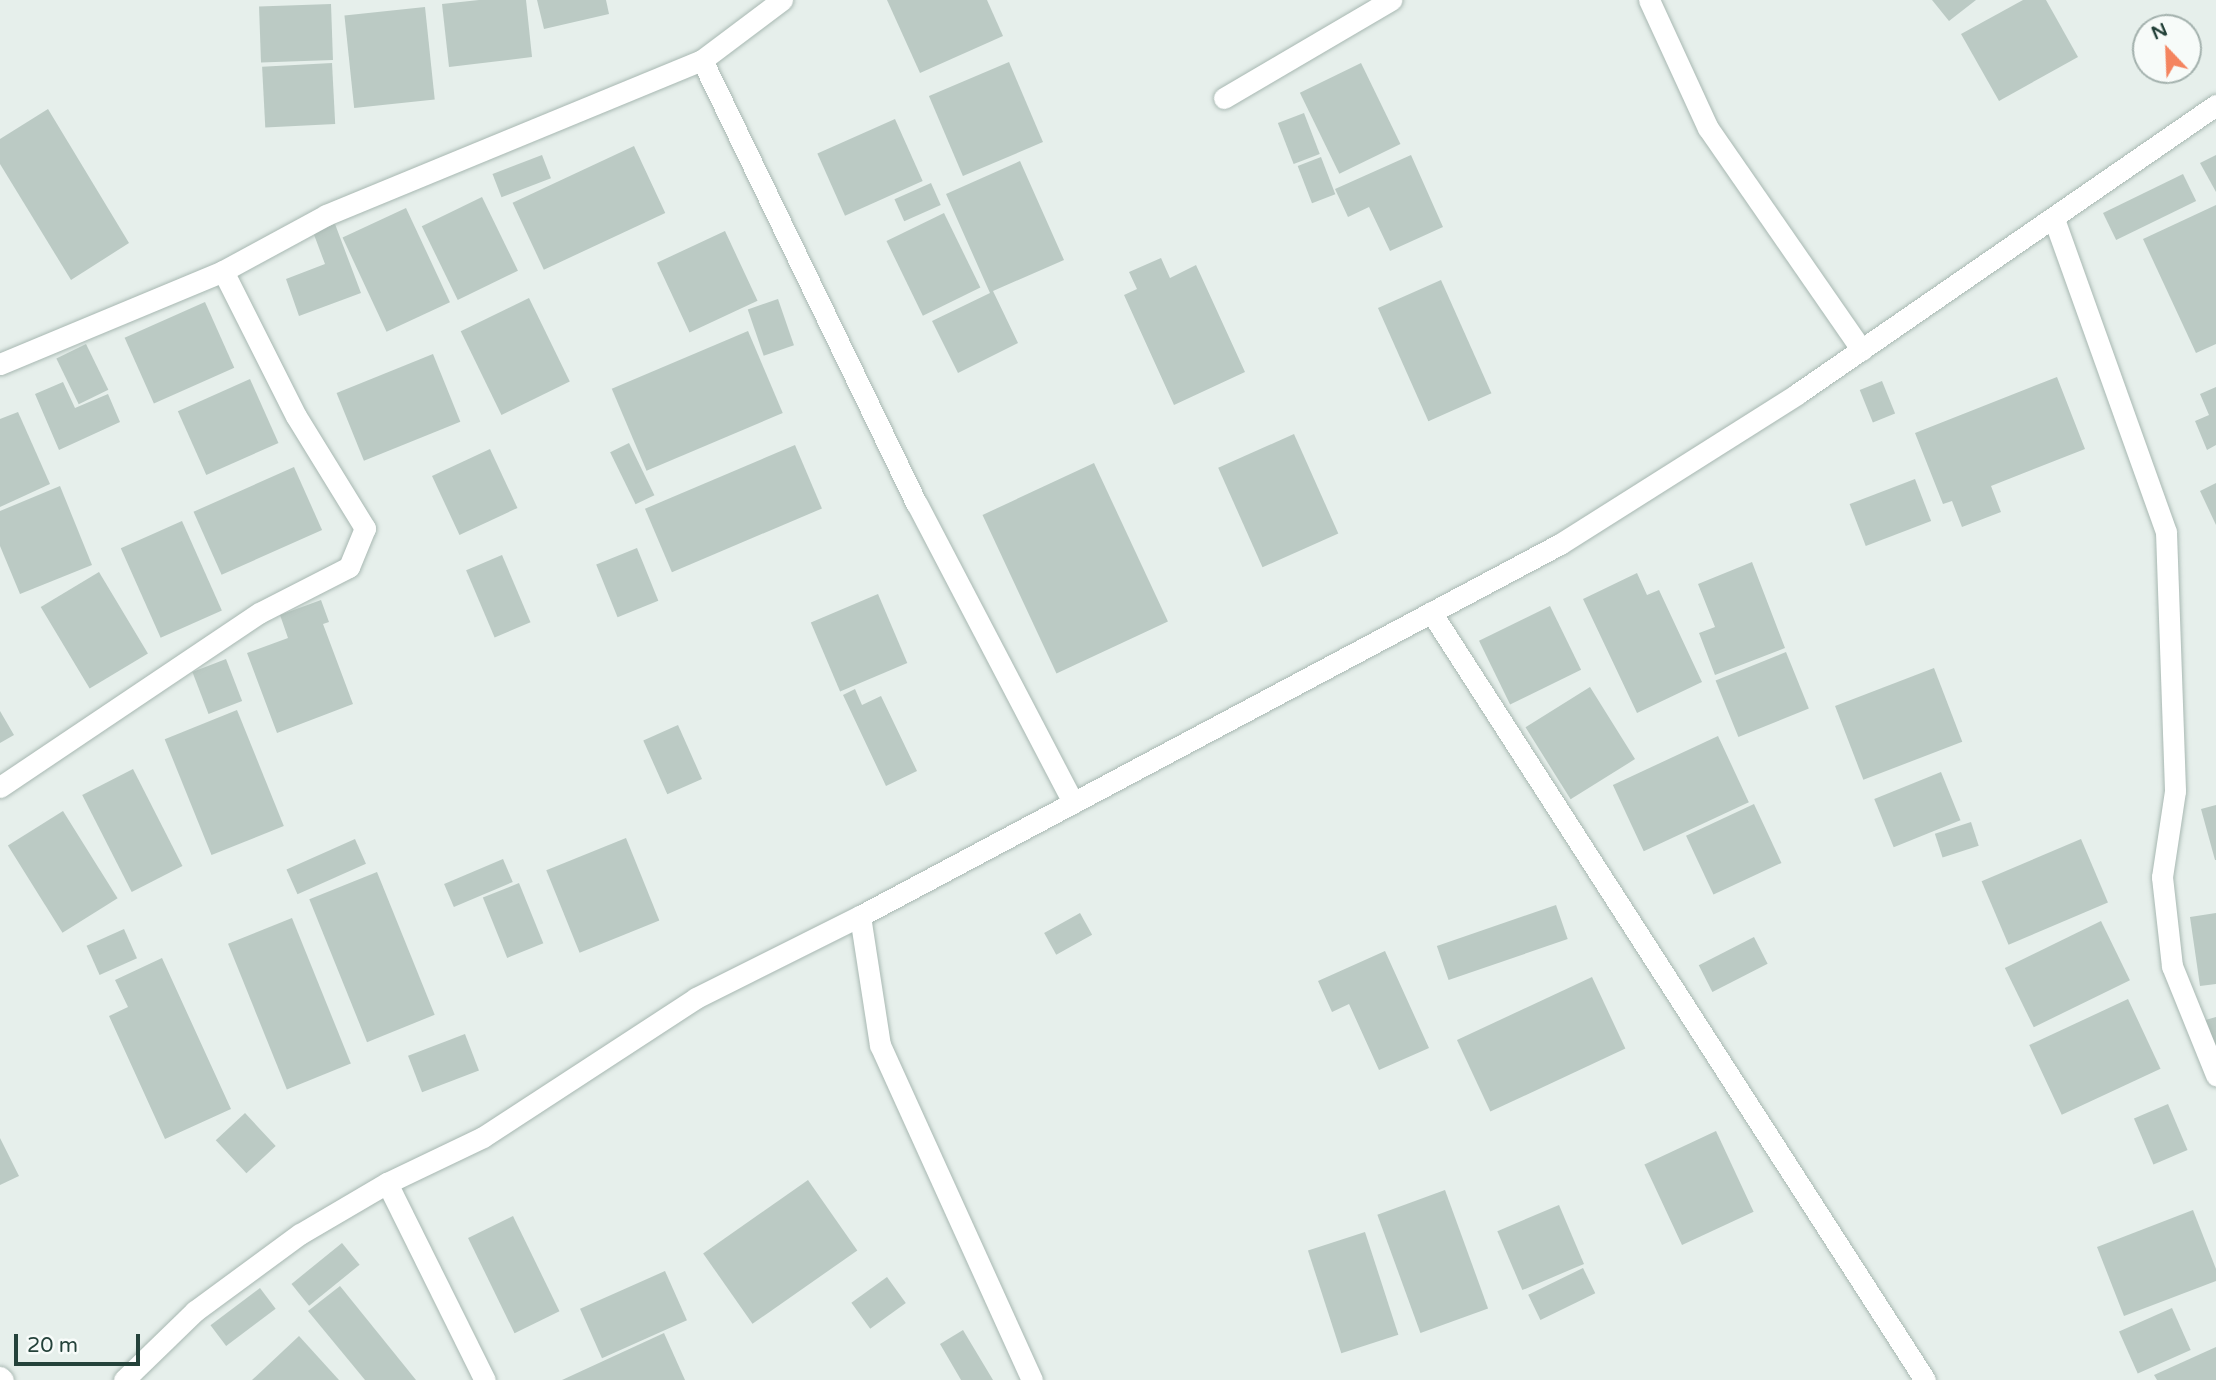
<!DOCTYPE html>
<style>
body{margin:0}
#map{position:relative;width:2216px;height:1380px;overflow:hidden;background:#e6efeb;font-family:"Varela Round",sans-serif}
div>[style]{position:absolute}
.building>*{inset:0;background:#bbcac4;transform-origin:0 0}
.roads{filter:drop-shadow(0 0 2px #a8b8b2) drop-shadow(0 0 2px #a8b8b2)}
.street>*{height:21px;margin:-10.5px;padding:0 10.5px;transform-origin:10.5px;border-radius:10.5px;background:#fff}
.secondary>*{height:21px;margin:-10.5px;padding:0 10.5px;transform-origin:10.5px;border-radius:10.5px;background:#fff}
span{translate:-50% -50%;white-space:nowrap;text-align:center;line-height:1.15;-webkit-text-stroke:5px #f7fbf9;paint-order:stroke}
.north{position:absolute;left:2132px;top:14px;width:70px;height:70px;box-sizing:border-box;background:#f7fbf9;border:2px solid #a3b1ad;border-radius:50%;rotate:337deg;font-size:19px;font-weight:700;line-height:28px;text-align:center;color:#24423a}
.north::after{content:'';display:block;margin:auto;width:24px;height:32px;background:#f4845f;clip-path:polygon(50% 0,100% 100%,50% 72%,0 100%)}
.scale{position:absolute;left:14px;top:1334px;width:126px;height:32px;box-sizing:border-box;border:4px solid #24423a;border-top:0;padding-left:9px;font-size:21px;line-height:24px;white-space:nowrap;color:#24423a;-webkit-text-stroke:5px #f7fbf9;paint-order:stroke}
</style>
<div id="map">
<div class="building">
<i style="clip-path:polygon(479px 0,526px 0,532px 57px,449px 67px,442px 4px)"></i>
<i style="clip-path:polygon(537px 0,606px 0,609px 14px,544px 29px)"></i>
<i style="clip-path:polygon(887px 0,987px 0,1003px 36px,920px 73px)"></i>
<i style="clip-path:polygon(1932px 0,1976px 0,1949px 21px)"></i>
<i style="clip-path:polygon(2023px 0,2046px 0,2078px 57px,1999px 101px,1961px 34px)"></i>
<i style="left:331px;top:4px;width:56px;height:72px;rotate:88deg"></i>
<i style="left:425px;top:7px;width:93px;height:81px;rotate:84deg"></i>
<i style="left:1009px;top:62px;width:87px;height:87px;rotate:67deg"></i>
<i style="left:332px;top:63px;width:61px;height:70px;rotate:87deg"></i>
<i style="left:1361px;top:63px;width:90px;height:68px;rotate:64deg"></i>
<i style="clip-path:polygon(48px 109px,129px 243px,71px 280px,0 164px,0 139px)"></i>
<i style="left:1304px;top:113px;width:44px;height:28px;rotate:69deg"></i>
<i style="left:895px;top:119px;width:68px;height:85px;rotate:66deg"></i>
<i style="left:634px;top:146px;width:74px;height:134px;rotate:65deg"></i>
<i style="left:542px;top:155px;width:25px;height:53px;rotate:69deg"></i>
<i style="clip-path:polygon(1411px 155px,1443px 227px,1390px 251px,1369px 207px,1348px 217px,1335px 189px)"></i>
<i style="clip-path:polygon(2216px 155px,2216px 192px,2200px 163px)"></i>
<i style="left:1321px;top:157px;width:40px;height:25px;rotate:69deg"></i>
<i style="clip-path:polygon(1020px 161px,1064px 260px,993px 291px,1018px 343px,958px 373px,932px 321px,990px 293px,946px 194px)"></i>
<i style="left:2183px;top:174px;width:30px;height:89px;rotate:64deg"></i>
<i style="left:931px;top:183px;width:24px;height:40px;rotate:66deg"></i>
<i style="left:482px;top:197px;width:82px;height:67px;rotate:64deg"></i>
<i style="clip-path:polygon(2216px 205px,2216px 344px,2196px 353px,2143px 239px)"></i>
<i style="left:406px;top:208px;width:104px;height:70px;rotate:65deg"></i>
<i style="left:944px;top:213px;width:83px;height:64px;rotate:64deg"></i>
<i style="clip-path:polygon(335px 224px,361px 293px,299px 316px,286px 279px,325px 264px,313px 232px)"></i>
<i style="left:725px;top:231px;width:77px;height:75px;rotate:65deg"></i>
<i style="clip-path:polygon(1161px 258px,1170px 278px,1196px 265px,1245px 372px,1174px 405px,1124px 295px,1137px 289px,1129px 272px)"></i>
<i style="left:1441px;top:280px;width:124px;height:69px;rotate:66deg"></i>
<i style="left:529px;top:298px;width:93px;height:76px;rotate:64deg"></i>
<i style="left:778px;top:299px;width:49px;height:32px;rotate:71deg"></i>
<i style="left:205px;top:302px;width:72px;height:88px;rotate:66deg"></i>
<i style="left:748px;top:331px;width:89px;height:148px;rotate:67deg"></i>
<i style="left:86px;top:344px;width:51px;height:33px;rotate:64deg"></i>
<i style="left:433px;top:354px;width:73px;height:104px;rotate:68deg"></i>
<i style="clip-path:polygon(2057px 377px,2085px 449px,1991px 486px,2001px 512px,1962px 527px,1952px 501px,1943px 504px,1915px 433px)"></i>
<i style="left:250px;top:379px;width:70px;height:79px;rotate:66deg"></i>
<i style="left:1882px;top:381px;width:35px;height:24px;rotate:68deg"></i>
<i style="clip-path:polygon(63px 382px,75px 408px,108px 394px,120px 422px,59px 450px,35px 394px)"></i>
<i style="clip-path:polygon(2216px 387px,2216px 445px,2207px 450px,2195px 421px,2209px 415px,2200px 394px)"></i>
<i style="clip-path:polygon(18px 412px,50px 484px,0 507px,0 419px)"></i>
<i style="left:1294px;top:434px;width:109px;height:83px;rotate:66deg"></i>
<i style="left:629px;top:443px;width:58px;height:21px;rotate:64deg"></i>
<i style="left:795px;top:445px;width:69px;height:163px;rotate:67deg"></i>
<i style="left:490px;top:449px;width:65px;height:64px;rotate:65deg"></i>
<i style="left:1094px;top:463px;width:175px;height:123px;rotate:65deg"></i>
<i style="left:294px;top:467px;width:69px;height:110px;rotate:66deg"></i>
<i style="left:1915px;top:479px;width:45px;height:70px;rotate:69deg"></i>
<i style="clip-path:polygon(2216px 483px,2216px 525px,2200px 491px)"></i>
<i style="clip-path:polygon(60px 486px,92px 565px,20px 594px,0 546px,0 511px)"></i>
<i style="left:182px;top:521px;width:98px;height:67px;rotate:66deg"></i>
<i style="left:637px;top:548px;width:57px;height:44px;rotate:68deg"></i>
<i style="left:502px;top:555px;width:73px;height:39px;rotate:67deg"></i>
<i style="clip-path:polygon(1752px 562px,1785px 648px,1715px 675px,1699px 633px,1715px 627px,1698px 584px)"></i>
<i style="left:99px;top:572px;width:95px;height:68px;rotate:59deg"></i>
<i style="clip-path:polygon(1637px 573px,1647px 595px,1659px 590px,1702px 682px,1637px 713px,1583px 599px)"></i>
<i style="left:878px;top:594px;width:75px;height:73px;rotate:67deg"></i>
<i style="clip-path:polygon(321px 600px,329px 622px,323px 624px,353px 704px,277px 733px,247px 653px,288px 638px,280px 615px)"></i>
<i style="left:1550px;top:606px;width:71px;height:79px;rotate:64deg"></i>
<i style="left:1786px;top:652px;width:61px;height:76px;rotate:68deg"></i>
<i style="left:226px;top:659px;width:45px;height:36px;rotate:69deg"></i>
<i style="left:1934px;top:668px;width:79px;height:106px;rotate:69deg"></i>
<i style="left:1590px;top:687px;width:85px;height:76px;rotate:58deg"></i>
<i style="clip-path:polygon(855px 689px,862px 705px,881px 696px,917px 771px,886px 786px,843px 695px)"></i>
<i style="left:237px;top:710px;width:125px;height:78px;rotate:68deg"></i>
<i style="clip-path:polygon(0 711px,14px 735px,0 743px)"></i>
<i style="left:678px;top:725px;width:59px;height:38px;rotate:66deg"></i>
<i style="left:1718px;top:736px;width:73px;height:116px;rotate:65deg"></i>
<i style="left:133px;top:769px;width:109px;height:57px;rotate:63deg"></i>
<i style="left:1941px;top:772px;width:52px;height:72px;rotate:68deg"></i>
<i style="left:1754px;top:804px;width:65px;height:75px;rotate:65deg"></i>
<i style="clip-path:polygon(2216px 805px,2216px 860px,2215px 860px,2201px 809px)"></i>
<i style="left:63px;top:811px;width:103px;height:65px;rotate:58deg"></i>
<i style="left:1971px;top:822px;width:25px;height:38px;rotate:72deg"></i>
<i style="left:626px;top:838px;width:89px;height:86px;rotate:68deg"></i>
<i style="left:355px;top:839px;width:27px;height:75px;rotate:66deg"></i>
<i style="left:2081px;top:839px;width:69px;height:108px;rotate:67deg"></i>
<i style="left:503px;top:859px;width:25px;height:64px;rotate:67deg"></i>
<i style="left:377px;top:872px;width:154px;height:73px;rotate:68deg"></i>
<i style="left:519px;top:883px;width:65px;height:39px;rotate:68deg"></i>
<i style="left:1556px;top:905px;width:36px;height:126px;rotate:71deg"></i>
<i style="left:1080px;top:913px;width:25px;height:41px;rotate:61deg"></i>
<i style="clip-path:polygon(2216px 913px,2216px 984px,2200px 986px,2190px 917px)"></i>
<i style="left:292px;top:918px;width:157px;height:69px;rotate:68deg"></i>
<i style="left:2101px;top:921px;width:66px;height:107px;rotate:64deg"></i>
<i style="left:124px;top:929px;width:32px;height:41px;rotate:66deg"></i>
<i style="left:1754px;top:937px;width:30px;height:62px;rotate:63deg"></i>
<i style="clip-path:polygon(1385px 951px,1429px 1048px,1379px 1070px,1349px 1004px,1332px 1012px,1318px 981px)"></i>
<i style="clip-path:polygon(162px 958px,231px 1109px,165px 1139px,109px 1016px,128px 1007px,115px 980px)"></i>
<i style="left:1592px;top:977px;width:79px;height:149px;rotate:65deg"></i>
<i style="left:2128px;top:999px;width:77px;height:109px;rotate:65deg"></i>
<i style="clip-path:polygon(2216px 1017px,2216px 1068px,2202px 1021px)"></i>
<i style="left:465px;top:1034px;width:39px;height:61px;rotate:69deg"></i>
<i style="left:2168px;top:1104px;width:50px;height:37px;rotate:67deg"></i>
<i style="left:245px;top:1113px;width:45px;height:40px;rotate:47deg"></i>
<i style="left:1716px;top:1131px;width:89px;height:79px;rotate:65deg"></i>
<i style="clip-path:polygon(0 1138px,19px 1176px,0 1185px)"></i>
<i style="left:808px;top:1180px;width:86px;height:128px;rotate:55deg"></i>
<i style="left:1445px;top:1190px;width:126px;height:72px;rotate:70deg"></i>
<i style="left:1559px;top:1205px;width:64px;height:67px;rotate:67deg"></i>
<i style="clip-path:polygon(2193px 1210px,2216px 1269px,2216px 1281px,2124px 1316px,2097px 1247px)"></i>
<i style="left:513px;top:1216px;width:106px;height:50px;rotate:64deg"></i>
<i style="left:1365px;top:1232px;width:108px;height:60px;rotate:72deg"></i>
<i style="left:342px;top:1243px;width:28px;height:65px;rotate:51deg"></i>
<i style="left:1583px;top:1268px;width:28px;height:61px;rotate:64deg"></i>
<i style="left:665px;top:1271px;width:54px;height:93px;rotate:66deg"></i>
<i style="left:887px;top:1277px;width:32px;height:44px;rotate:54deg"></i>
<i style="clip-path:polygon(340px 1286px,416px 1380px,365px 1380px,308px 1311px)"></i>
<i style="left:260px;top:1288px;width:26px;height:62px;rotate:53deg"></i>
<i style="left:2172px;top:1308px;width:46px;height:58px;rotate:66deg"></i>
<i style="clip-path:polygon(963px 1330px,993px 1380px,961px 1380px,940px 1344px)"></i>
<i style="clip-path:polygon(664px 1333px,685px 1380px,562px 1380px)"></i>
<i style="clip-path:polygon(299px 1336px,339px 1380px,252px 1380px)"></i>
<i style="clip-path:polygon(2216px 1347px,2216px 1380px,2157px 1380px,2154px 1375px)"></i>
</div>
<div class="roads">
<div class="street">
<i style="left:1649px;top:0;width:141px;rotate:65.3deg"></i>
<i style="left:1708px;top:128px;width:270px;rotate:55.3deg"></i>
<i style="left:702px;top:60px;width:493px;rotate:64.2deg"></i>
<i style="left:917px;top:504px;width:337px;rotate:62.4deg"></i>
<i style="left:1224px;top:98px;width:194px;rotate:-30.4deg"></i>
<i style="left:2054px;top:219px;width:332px;rotate:70.3deg"></i>
<i style="left:2166px;top:532px;width:259px;rotate:88deg"></i>
<i style="left:2175px;top:791px;width:87px;rotate:98.6deg"></i>
<i style="left:2162px;top:877px;width:90px;rotate:83.6deg"></i>
<i style="left:2172px;top:966px;width:118px;rotate:68deg"></i>
<i style="left:223px;top:271px;width:117px;rotate:-28.5deg"></i>
<i style="left:326px;top:215px;width:407px;rotate:-22.4deg"></i>
<i style="left:702px;top:60px;width:100px;rotate:-36.9deg"></i>
<i style="left:0;top:364px;width:242px;rotate:-22.6deg"></i>
<i style="left:223px;top:271px;width:162px;rotate:63.3deg"></i>
<i style="left:296px;top:416px;width:132px;rotate:58.4deg"></i>
<i style="left:365px;top:528px;width:42px;rotate:112.3deg"></i>
<i style="left:349px;top:567px;width:101px;rotate:152.9deg"></i>
<i style="left:259px;top:613px;width:312px;rotate:146.1deg"></i>
<i style="left:1431px;top:612px;width:913px;rotate:57.25deg"></i>
<i style="left:860px;top:916px;width:131px;rotate:81.2deg"></i>
<i style="left:880px;top:1045px;width:368px;rotate:65.6deg"></i>
<i style="left:387px;top:1183px;width:220px;rotate:63.6deg"></i>
<i style="left:0;top:1377px;width:4px;rotate:45deg"></i>
</div>
<div class="secondary">
<i style="left:124px;top:1380px;width:99px;rotate:-44.2deg"></i>
<i style="left:195px;top:1311px;width:130px;rotate:-36.3deg"></i>
<i style="left:300px;top:1234px;width:101px;rotate:-30.4deg"></i>
<i style="left:387px;top:1183px;width:106px;rotate:-25.6deg"></i>
<i style="left:483px;top:1137px;width:254px;rotate:-33.1deg"></i>
<i style="left:696px;top:998px;width:183px;rotate:-26.6deg"></i>
<i style="left:860px;top:916px;width:793px;rotate:-27.99deg"></i>
<i style="left:1560px;top:544px;width:280px;rotate:-32.3deg"></i>
<i style="left:1797px;top:394px;width:509px;rotate:-34.6deg"></i>
</div>
</div>
<div class="north">N</div>
<div class="scale">20 m</div>
</div>
